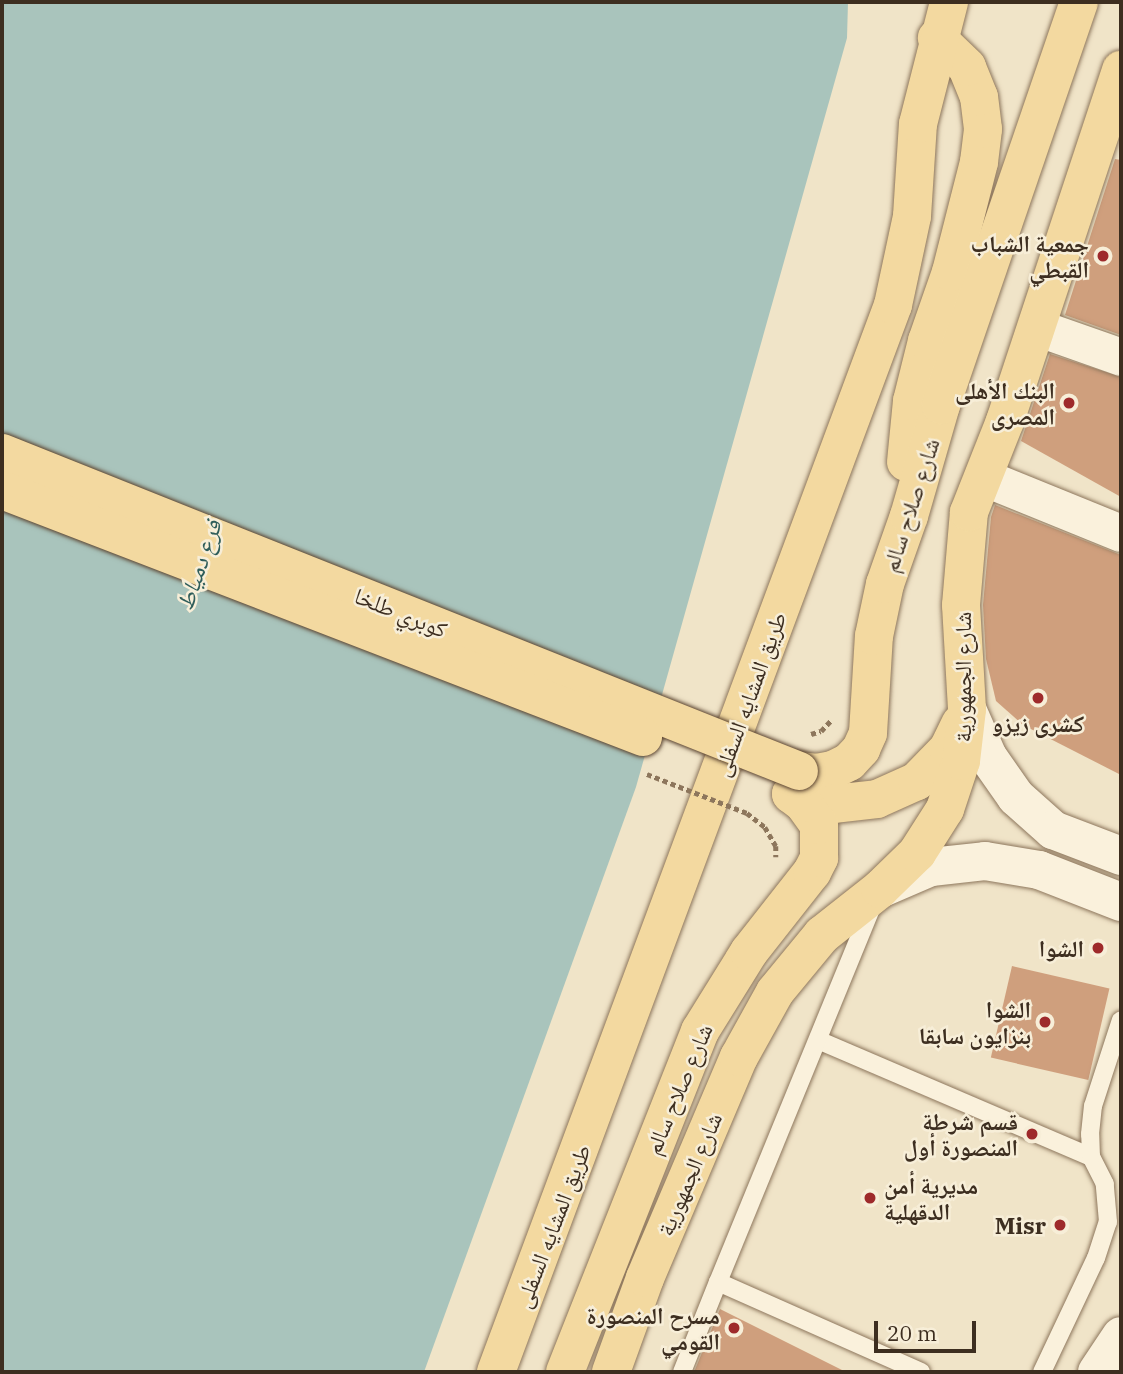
<!DOCTYPE html>
<meta charset="utf-8">
<style>
body{margin:0}
#map{position:relative;width:1123px;height:1374px;overflow:hidden;background:#f0e4c8;font-family:"IBM Plex Serif","Noto Naskh Arabic",serif}
div>[style]{position:absolute}
.water>*{inset:0;background:#a9c4bc}
.building>*{inset:0;background:#cf9f7d;transform-origin:0 0}
.path>*{height:4.5px;margin-top:-2.25px;transform-origin:0;background:repeating-linear-gradient(90deg,#8d765c 0 5px,transparent 0 8.5px)}
.roads{filter:drop-shadow(0 0 2px #8d765c) drop-shadow(0 0 2px #8d765c)}
.lane>*{height:18px;margin:-9px;padding:0 9px;transform-origin:9px;border-radius:9px;background:#faf1dc}
.street>*{height:37px;margin:-18.5px;padding:0 18.5px;transform-origin:18.5px;border-radius:18.5px;background:#faf1dc}
.secondary>*{height:38px;margin:-19px;padding:0 19px;transform-origin:19px;border-radius:19px;background:#faf1dc}
.primary>*{height:38px;margin:-19px;padding:0 19px;transform-origin:19px;border-radius:19px;background:#f3d9a0}
.path-bridge>*{height:4.5px;margin-top:-2.25px;transform-origin:0;background:repeating-linear-gradient(90deg,#8d765c 0 5px,transparent 0 8.5px)}
.bridges{filter:drop-shadow(0 0 2px #5b4430) drop-shadow(0 0 2px #5b4430)}
.primary-bridge>*{height:38px;margin:-19px;padding:0 19px;transform-origin:19px;border-radius:19px;background:#f3d9a0}
.dots>*{width:19px;height:19px;translate:-50% -50%;box-sizing:border-box;border:4px solid #f7eed8;border-radius:50%}
span{translate:-50% -50%;white-space:nowrap;text-align:center;line-height:1.15;-webkit-text-stroke:5px #f7eed8;paint-order:stroke}
.poi-label{font-size:23px;color:#3d2e20;font-weight:700}
.right{translate:-100% -50%;text-align:right}
.left{translate:0 -50%;text-align:left}
.street-label{font-size:23px;color:#3d2e20}
.water-label{font-size:24px;color:#2f5d5a;font-style:italic}
.frame{position:absolute;inset:0;border:4px solid #3d2e20;pointer-events:none}
.scale{position:absolute;left:874px;top:1321px;width:102px;height:32px;box-sizing:border-box;border:4px solid #3d2e20;border-top:0;padding-left:9px;font-size:21px;line-height:24px;white-space:nowrap;color:#3d2e20;-webkit-text-stroke:5px #f7eed8;paint-order:stroke}
</style>
<div id="map">
<div class="water">
<i style="clip-path:polygon(2px 2px,848px 2px,847px 38px,636px 787px,424px 1372px,2px 1372px)"></i>
</div>
<div class="building">
<i style="clip-path:polygon(1115px 159px,1121px 160px,1121px 335px,1065px 315px)"></i>
<i style="clip-path:polygon(1050px 354px,1121px 377px,1121px 497px,1021px 441px)"></i>
<i style="clip-path:polygon(995px 505px,1121px 555px,1121px 775px,1023px 725px,996px 701px,986px 659px,983px 605px,991px 517px)"></i>
<i style="left:1012px;top:966px;width:100px;height:94px;rotate:13deg"></i>
<i style="clip-path:polygon(720px 1309px,846px 1372px,694px 1372px)"></i>
</div>
<div class="path">
<i style="left:811px;top:734px;width:10px;rotate:-17deg"></i>
<i style="left:821px;top:731px;width:16px;rotate:-47deg"></i>
<i style="left:747px;top:813px;width:23px;rotate:38deg"></i>
<i style="left:765px;top:827px;width:22px;rotate:60deg"></i>
<i style="left:776px;top:846px;width:11px;rotate:90deg"></i>
</div>
<div class="roads">
<div class="lane">
<i style="left:818px;top:1040px;width:297px;rotate:23.2deg"></i>
<i style="left:718px;top:1282px;width:408px;rotate:-67.7deg"></i>
<i style="left:682px;top:1372px;width:97px;rotate:-68.2deg"></i>
<i style="left:718px;top:1282px;width:222px;rotate:23.9deg"></i>
<i style="left:1042px;top:1372px;width:126px;rotate:-64.7deg"></i>
<i style="left:1096px;top:1258px;width:38px;rotate:-72deg"></i>
<i style="left:1108px;top:1222px;width:38px;rotate:-95deg"></i>
<i style="left:1105px;top:1184px;width:30px;rotate:-117deg"></i>
<i style="left:1091px;top:1157px;width:23px;rotate:-92deg"></i>
<i style="left:1090px;top:1134px;width:28px;rotate:-84deg"></i>
<i style="left:1093px;top:1106px;width:90px;rotate:-72deg"></i>
</div>
<div class="street">
<i style="left:1036px;top:327px;width:90px;rotate:19.4deg"></i>
<i style="left:983px;top:477px;width:149px;rotate:22.1deg"></i>
</div>
<div class="secondary">
<i style="left:967px;top:709px;width:52px;rotate:66.4deg"></i>
<i style="left:988px;top:757px;width:49px;rotate:55deg"></i>
<i style="left:1016px;top:797px;width:50px;rotate:41.7deg"></i>
<i style="left:1053px;top:830px;width:73px;rotate:20.9deg"></i>
<i style="left:882px;top:888px;width:53px;rotate:-23.2deg"></i>
<i style="left:931px;top:867px;width:54px;rotate:-6.3deg"></i>
<i style="left:985px;top:861px;width:55px;rotate:9.5deg"></i>
<i style="left:1039px;top:870px;width:88px;rotate:21.3deg"></i>
<i style="left:1097px;top:1372px;width:43px;rotate:-56.3deg"></i>
</div>
<div class="primary">
<i style="left:906px;top:462px;width:61px;rotate:-84.4deg"></i>
<i style="left:912px;top:401px;width:62px;rotate:-76deg"></i>
<i style="left:927px;top:341px;width:73px;rotate:-70.8deg"></i>
<i style="left:951px;top:272px;width:114px;rotate:-75.7deg"></i>
<i style="left:979px;top:162px;width:33px;rotate:-83deg"></i>
<i style="left:983px;top:129px;width:32px;rotate:-97deg"></i>
<i style="left:979px;top:97px;width:32px;rotate:-112deg"></i>
<i style="left:967px;top:67px;width:42px;rotate:-136deg"></i>
<i style="left:799px;top:771px;width:18px;rotate:6deg"></i>
<i style="left:817px;top:773px;width:16px;rotate:-11deg"></i>
<i style="left:833px;top:770px;width:18px;rotate:-27deg"></i>
<i style="left:849px;top:762px;width:18px;rotate:-47deg"></i>
<i style="left:861px;top:749px;width:17px;rotate:-66deg"></i>
<i style="left:868px;top:733px;width:97px;rotate:-86.5deg"></i>
<i style="left:874px;top:636px;width:53px;rotate:-78.1deg"></i>
<i style="left:885px;top:584px;width:72px;rotate:-70.6deg"></i>
<i style="left:909px;top:516px;width:116px;rotate:-73.9deg"></i>
<i style="left:941px;top:405px;width:426px;rotate:-71.1deg"></i>
<i style="left:791px;top:794px;width:43px;rotate:13.4deg"></i>
<i style="left:833px;top:804px;width:44px;rotate:-6.5deg"></i>
<i style="left:877px;top:799px;width:44px;rotate:-24.2deg"></i>
<i style="left:917px;top:781px;width:45px;rotate:-45.9deg"></i>
<i style="left:948px;top:749px;width:28px;rotate:-64deg"></i>
<i style="left:496px;top:1372px;width:1138px;rotate:-69.59deg"></i>
<i style="left:893px;top:305px;width:91px;rotate:-77.9deg"></i>
<i style="left:912px;top:216px;width:92px;rotate:-86.3deg"></i>
<i style="left:918px;top:124px;width:126px;rotate:-75.7deg"></i>
<i style="left:565px;top:1372px;width:367px;rotate:-68.4deg"></i>
<i style="left:700px;top:1031px;width:93px;rotate:-58.2deg"></i>
<i style="left:749px;top:952px;width:102px;rotate:-51.8deg"></i>
<i style="left:812px;top:872px;width:16px;rotate:-63deg"></i>
<i style="left:819px;top:858px;width:33px;rotate:-90deg"></i>
<i style="left:819px;top:825px;width:27px;rotate:-126deg"></i>
<i style="left:803px;top:803px;width:15px;rotate:-143deg"></i>
<i style="left:611px;top:1372px;width:100px;rotate:-70.1deg"></i>
<i style="left:645px;top:1278px;width:240px;rotate:-67deg"></i>
<i style="left:739px;top:1057px;width:74px;rotate:-61deg"></i>
<i style="left:775px;top:992px;width:74px;rotate:-50.5deg"></i>
<i style="left:822px;top:935px;width:74px;rotate:-38.4deg"></i>
<i style="left:880px;top:889px;width:52px;rotate:-44.2deg"></i>
<i style="left:917px;top:853px;width:52px;rotate:-57.5deg"></i>
<i style="left:945px;top:809px;width:51px;rotate:-71.6deg"></i>
<i style="left:961px;top:761px;width:52px;rotate:-83.4deg"></i>
<i style="left:967px;top:709px;width:104px;rotate:-93.3deg"></i>
<i style="left:961px;top:605px;width:93px;rotate:-85.1deg"></i>
<i style="left:969px;top:512px;width:98px;rotate:-68.4deg"></i>
<i style="left:1005px;top:421px;width:370px;rotate:-71.7deg"></i>
</div>
</div>
<div class="path-bridge">
<i style="left:647px;top:774px;width:107px;rotate:21.3deg"></i>
</div>
<div class="bridges">
<div class="primary-bridge">
<i style="left:2px;top:453px;width:858px;rotate:21.75deg"></i>
<i style="left:2px;top:490px;width:687px;rotate:21.07deg"></i>
</div>
</div>
<div class="dots">
<i style="left:1103px;top:256px;background:#9e2a2b"></i>
<i style="left:1069px;top:403px;background:#9e2a2b"></i>
<i style="left:1038px;top:698px;background:#9e2a2b"></i>
<i style="left:1098px;top:948px;background:#9e2a2b"></i>
<i style="left:1045px;top:1022px;background:#9e2a2b"></i>
<i style="left:1032px;top:1134px;background:#9e2a2b"></i>
<i style="left:870px;top:1198px;background:#9e2a2b"></i>
<i style="left:1060px;top:1225px;background:#9e2a2b"></i>
<i style="left:734px;top:1328px;background:#9e2a2b"></i>
</div>
<div class="poi-label">
<span class="right" style="left:1089px;top:256px">جمعية الشباب<br>القبطي</span>
<span class="right" style="left:1055px;top:403px">البنك الأهلى<br>المصرى</span>
<span style="left:1038px;top:723px">كشرى زيزو</span>
<span class="right" style="left:1084px;top:948px">الشوا</span>
<span class="right" style="left:1031px;top:1022px">الشوا<br>بنزايون سابقا</span>
<span class="right" style="left:1018px;top:1134px">قسم شرطة<br>المنصورة أول</span>
<span class="left" style="left:884px;top:1198px">مديرية أمن<br>الدقهلية</span>
<span class="right" style="left:1046px;top:1225px">Misr</span>
<span class="right" style="left:720px;top:1328px">مسرح المنصورة<br>القومي</span>
</div>
<div class="street-label">
<span style="left:910px;top:505px;rotate:-72deg">شارع صلاح سالم</span>
<span style="left:401px;top:612px;rotate:22deg">كوبري طلخا</span>
<span style="left:962px;top:677px;rotate:-90deg">شارع الجمهورية</span>
<span style="left:749px;top:694px;rotate:-70deg">طريق المشايه السفلى</span>
<span style="left:678px;top:1089px;rotate:-67deg">شارع صلاح سالم</span>
<span style="left:689px;top:1174px;rotate:-67deg">شارع الجمهورية</span>
<span style="left:552px;top:1226px;rotate:-69deg">طريق المشايه السفلى</span>
</div>
<div class="water-label">
<span style="left:199px;top:565px;rotate:-71deg">فرع دمياط</span>
</div>
<div class="frame"></div>
<div class="scale">20 m</div>
</div>
